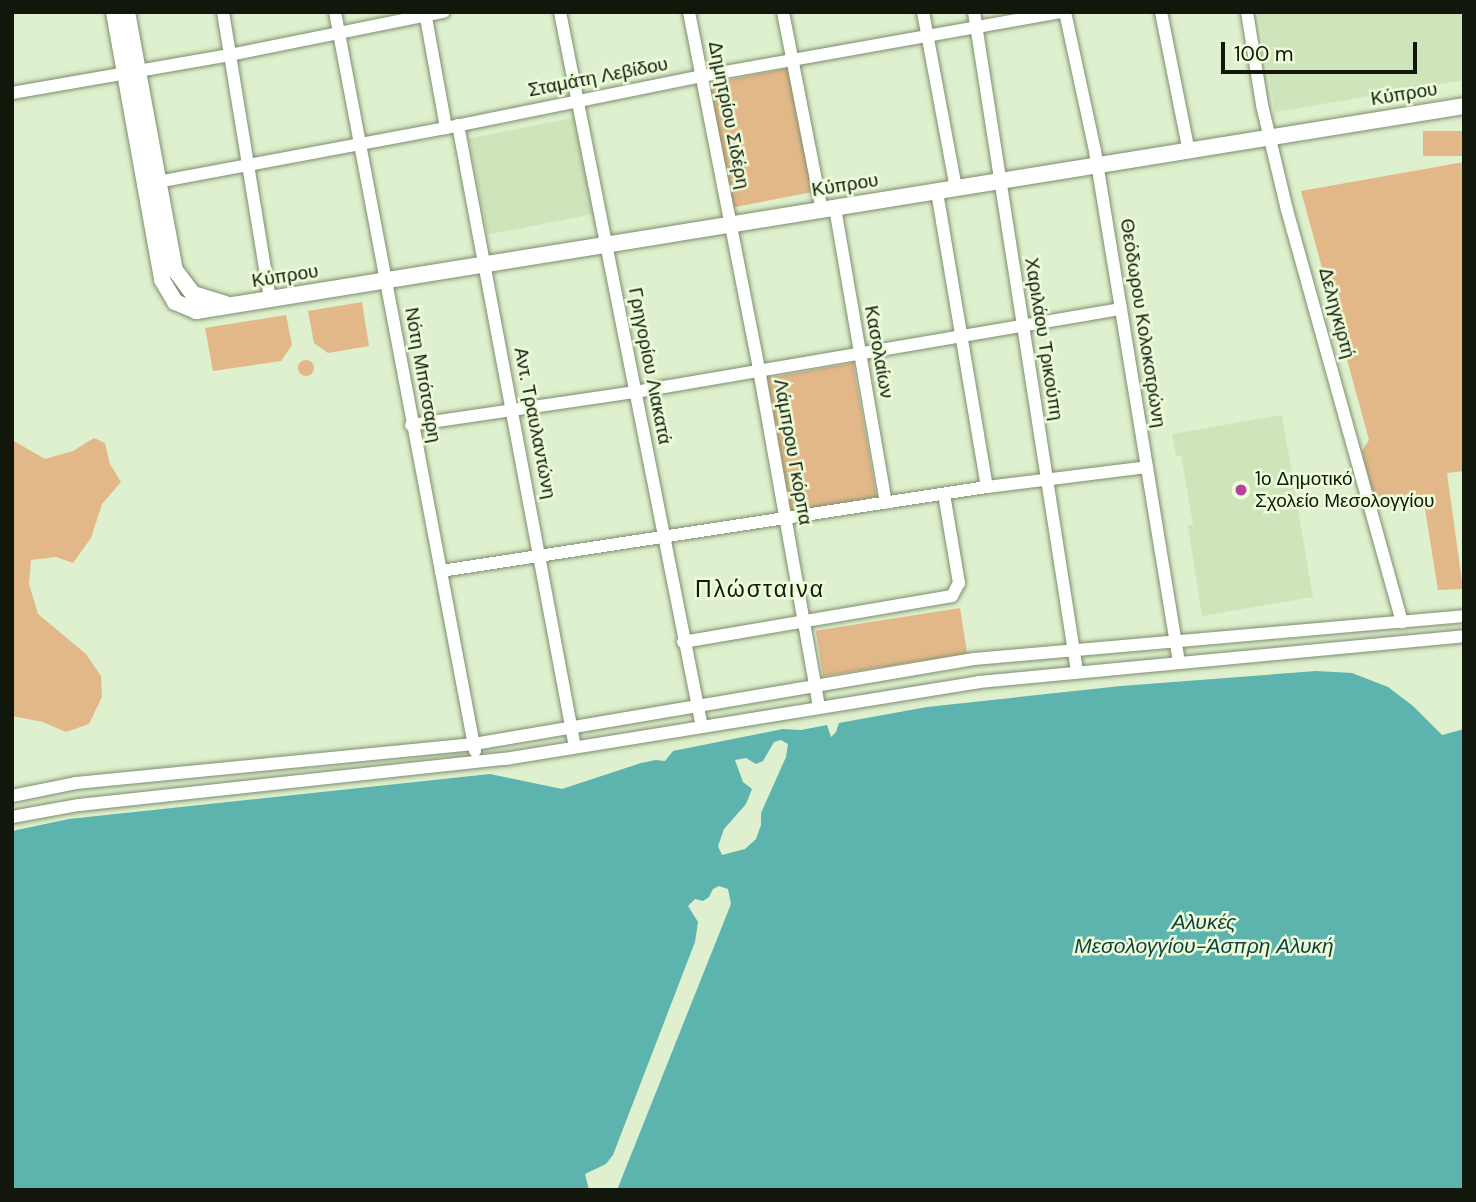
<!DOCTYPE html>
<meta charset="utf-8">
<style>
body{margin:0}
#map{position:relative;width:1476px;height:1202px;overflow:hidden;background:#def0cd;font-family:"DM Sans",sans-serif}
div>[style]{position:absolute}
.built>*{inset:0;background:#d0e4bb;transform-origin:0 0}
.green>*{inset:0;background:#e3b889;transform-origin:0 0}
.round{border-radius:50%}
.water>*{inset:0;background:#5db3ad}
.roads{filter:drop-shadow(0 0 2px #7e8d6e) drop-shadow(0 0 2px #7e8d6e)}
.minor>*{height:12px;margin:-6px;padding:0 6px;transform-origin:6px;border-radius:6px;background:#fff}
.major>*{height:16px;margin:-8px;padding:0 8px;transform-origin:8px;border-radius:8px;background:#fff}
.dots>*{width:19px;height:19px;translate:-50% -50%;box-sizing:border-box;border:4px solid #ecfdda;border-radius:50%}
span{translate:-50% -50%;white-space:nowrap;text-align:center;line-height:1.15;-webkit-text-stroke:5px #ecfdda;paint-order:stroke}
.street-label{font-size:19px;color:#12170b}
.poi-label{font-size:19px;color:#12170b}
.left{translate:0 -50%;text-align:left}
.water-label{font-size:21px;color:#153e3c;font-style:italic}
.quarter-label{font-size:23px;color:#12170b;letter-spacing:2px}
.frame{position:absolute;inset:0;border:14px solid #12170b;pointer-events:none}
.scale{position:absolute;left:1221px;top:42px;width:196px;height:32px;box-sizing:border-box;border:4px solid #12170b;border-top:0;padding-left:9px;font-size:21px;line-height:24px;white-space:nowrap;color:#12170b;-webkit-text-stroke:5px #ecfdda;paint-order:stroke}
</style>
<div id="map">
<div class="built">
<i style="clip-path:polygon(1258px 12px,1464px 12px,1464px 80px,1275px 112px)"></i>
<i style="left:574px;top:118px;width:98px;height:107px;rotate:79deg"></i>
<i style="clip-path:polygon(1282px 415px,1313px 597px,1202px 616px,1188px 526px,1193px 524px,1181px 456px,1176px 456px,1172px 434px)"></i>
</div>
<div class="green">
<i style="left:790px;top:68px;width:126px;height:83px;rotate:79deg"></i>
<i style="left:1464px;top:131px;width:25px;height:41px;rotate:90deg"></i>
<i style="clip-path:polygon(1464px 162px,1464px 471px,1447px 473px,1463px 589px,1438px 590px,1424px 503px,1377px 510px,1362px 451px,1369px 440px,1301px 191px)"></i>
<i style="clip-path:polygon(362px 302px,369px 346px,328px 353px,314px 343px,308px 311px)"></i>
<i style="clip-path:polygon(286px 315px,292px 345px,281px 361px,213px 371px,205px 328px)"></i>
<i class="round" style="left:298px;top:360px;width:16px;height:16px"></i>
<i style="left:853px;top:363px;width:136px;height:87px;rotate:80deg"></i>
<i style="clip-path:polygon(94px 438px,105px 443px,110px 464px,121px 482px,102px 504px,91px 538px,73px 563px,56px 557px,31px 560px,29px 584px,38px 614px,86px 654px,101px 676px,102px 697px,89px 724px,66px 732px,43px 722px,12px 716px,12px 440px,45px 459px,73px 451px)"></i>
<i style="left:960px;top:608px;width:46px;height:146px;rotate:81deg"></i>
</div>
<div class="water">
<i style="clip-path:polygon(evenodd,1316px 671px,1352px 673px,1388px 687px,1413px 706px,1442px 735px,1464px 729px,1464px 1190px,617px 1190px,731px 904px,728px 889px,719px 886px,713px 889px,709px 897px,703px 901px,695px 899px,688px 906px,698px 922px,695px 942px,613px 1155px,606px 1164px,585px 1174px,589px 1190px,12px 1190px,12px 831px,69px 819px,490px 774px,562px 789px,641px 763px,656px 760px,665px 761px,673px 751px,783px 729px,801px 730px,827px 725px,831px 737px,836px 732px,839px 723px,927px 707px,1121px 686px,1316px 671px,781px 740px,788px 744px,786px 757px,761px 813px,761px 825px,756px 839px,745px 849px,722px 855px,718px 846px,724px 829px,746px 804px,752px 789px,743px 782px,735px 760px,746px 758px,756px 764px,763px 761px,774px 742px,781px 740px)"></i>
</div>
<div class="roads">
<div class="minor">
<i style="left:223px;top:12px;width:290px;rotate:80.7deg"></i>
<i style="left:335px;top:12px;width:752px;rotate:79.27deg"></i>
<i style="left:425px;top:12px;width:118px;rotate:79.7deg"></i>
<i style="left:560px;top:12px;width:729px;rotate:78.77deg"></i>
<i style="left:689px;top:12px;width:365px;rotate:78.9deg"></i>
<i style="left:759px;top:370px;width:342px;rotate:79.9deg"></i>
<i style="left:783px;top:12px;width:202px;rotate:78.9deg"></i>
<i style="left:923px;top:12px;width:180px;rotate:79.4deg"></i>
<i style="left:974px;top:12px;width:667px;rotate:81.12deg"></i>
<i style="left:1065px;top:12px;width:142px;rotate:77.8deg"></i>
<i style="left:1095px;top:151px;width:518px;rotate:80.67deg"></i>
<i style="left:1161px;top:12px;width:143px;rotate:78.7deg"></i>
<i style="left:1247px;top:12px;width:94px;rotate:80.8deg"></i>
<i style="left:1262px;top:105px;width:108px;rotate:76.6deg"></i>
<i style="left:1287px;top:210px;width:428px;rotate:74.4deg"></i>
<i style="left:12px;top:93px;width:221px;rotate:-9.9deg"></i>
<i style="left:230px;top:55px;width:218px;rotate:-11.4deg"></i>
<i style="left:458px;top:125px;width:633px;rotate:79.35deg"></i>
<i style="left:152px;top:183px;width:299px;rotate:-10.6deg"></i>
<i style="left:446px;top:128px;width:261px;rotate:-11.5deg"></i>
<i style="left:702px;top:76px;width:364px;rotate:-10.1deg"></i>
<i style="left:937px;top:192px;width:299px;rotate:80.4deg"></i>
<i style="left:835px;top:208px;width:299px;rotate:80.2deg"></i>
<i style="left:411px;top:425px;width:226px;rotate:-8.4deg"></i>
<i style="left:635px;top:392px;width:493px;rotate:-9.7deg"></i>
<i style="left:441px;top:571px;width:552px;rotate:-8.75deg"></i>
<i style="left:987px;top:487px;width:161px;rotate:-7.1deg"></i>
<i style="left:683px;top:642px;width:273px;rotate:-9.7deg"></i>
<i style="left:952px;top:596px;width:15px;rotate:-62deg"></i>
<i style="left:959px;top:583px;width:90px;rotate:-99.6deg"></i>
<i style="left:12px;top:796px;width:65px;rotate:-11.5deg"></i>
<i style="left:76px;top:783px;width:400px;rotate:-5.6deg"></i>
<i style="left:474px;top:744px;width:507px;rotate:-9.65deg"></i>
<i style="left:974px;top:659px;width:492px;rotate:-5deg"></i>
<i style="left:12px;top:817px;width:68px;rotate:-10.2deg"></i>
<i style="left:79px;top:805px;width:428px;rotate:-6.2deg"></i>
<i style="left:505px;top:759px;width:480px;rotate:-9.2deg"></i>
<i style="left:979px;top:682px;width:487px;rotate:-5.4deg"></i>
</div>
<div class="major">
<i style="left:114px;top:12px;width:272px;rotate:79.8deg"></i>
<i style="left:162px;top:280px;width:26px;rotate:59deg"></i>
<i style="left:175px;top:302px;width:23px;rotate:23deg"></i>
<i style="left:196px;top:311px;width:1284px;rotate:-9.18deg"></i>
<i style="left:127px;top:12px;width:262px;rotate:79.5deg"></i>
<i style="left:175px;top:270px;width:30px;rotate:53deg"></i>
<i style="left:193px;top:294px;width:34px;rotate:17deg"></i>
</div>
</div>
<div class="dots">
<i style="left:1241px;top:490px;background:#b7439c"></i>
</div>
<div class="street-label">
<span style="left:598px;top:77px;rotate:-11deg">Σταμάτη Λεβίδου</span>
<span style="left:1404px;top:94px;rotate:-9deg">Κύπρου</span>
<span style="left:729px;top:115px;rotate:79deg">Δημητρίου Σιδέρη</span>
<span style="left:845px;top:185px;rotate:-9deg">Κύπρου</span>
<span style="left:285px;top:276px;rotate:-9deg">Κύπρου</span>
<span style="left:1337px;top:313px;rotate:75deg">Δεληγκιρτή</span>
<span style="left:1143px;top:323px;rotate:81deg">Θεόδωρου Κολοκοτρώνη</span>
<span style="left:1044px;top:339px;rotate:81deg">Χαριλάου Τρικούπη</span>
<span style="left:879px;top:352px;rotate:80deg">Κασολαίων</span>
<span style="left:650px;top:366px;rotate:79deg">Γρηγορίου Λιακατά</span>
<span style="left:423px;top:375px;rotate:80deg">Νότη Μπότσαρη</span>
<span style="left:535px;top:423px;rotate:79deg">Αντ. Τραυλαντώνη</span>
<span style="left:793px;top:452px;rotate:80deg">Λάμπρου Γκόρπα</span>
</div>
<div class="poi-label">
<span class="left" style="left:1255px;top:490px">1ο Δημοτικό<br>Σχολείο Μεσολογγίου</span>
</div>
<div class="water-label">
<span style="left:1204px;top:934px">Αλυκές<br>Μεσολογγίου-Άσπρη Αλυκή</span>
</div>
<div class="quarter-label">
<span style="left:760px;top:589px">Πλώσταινα</span>
</div>
<div class="frame"></div>
<div class="scale">100 m</div>
</div>
